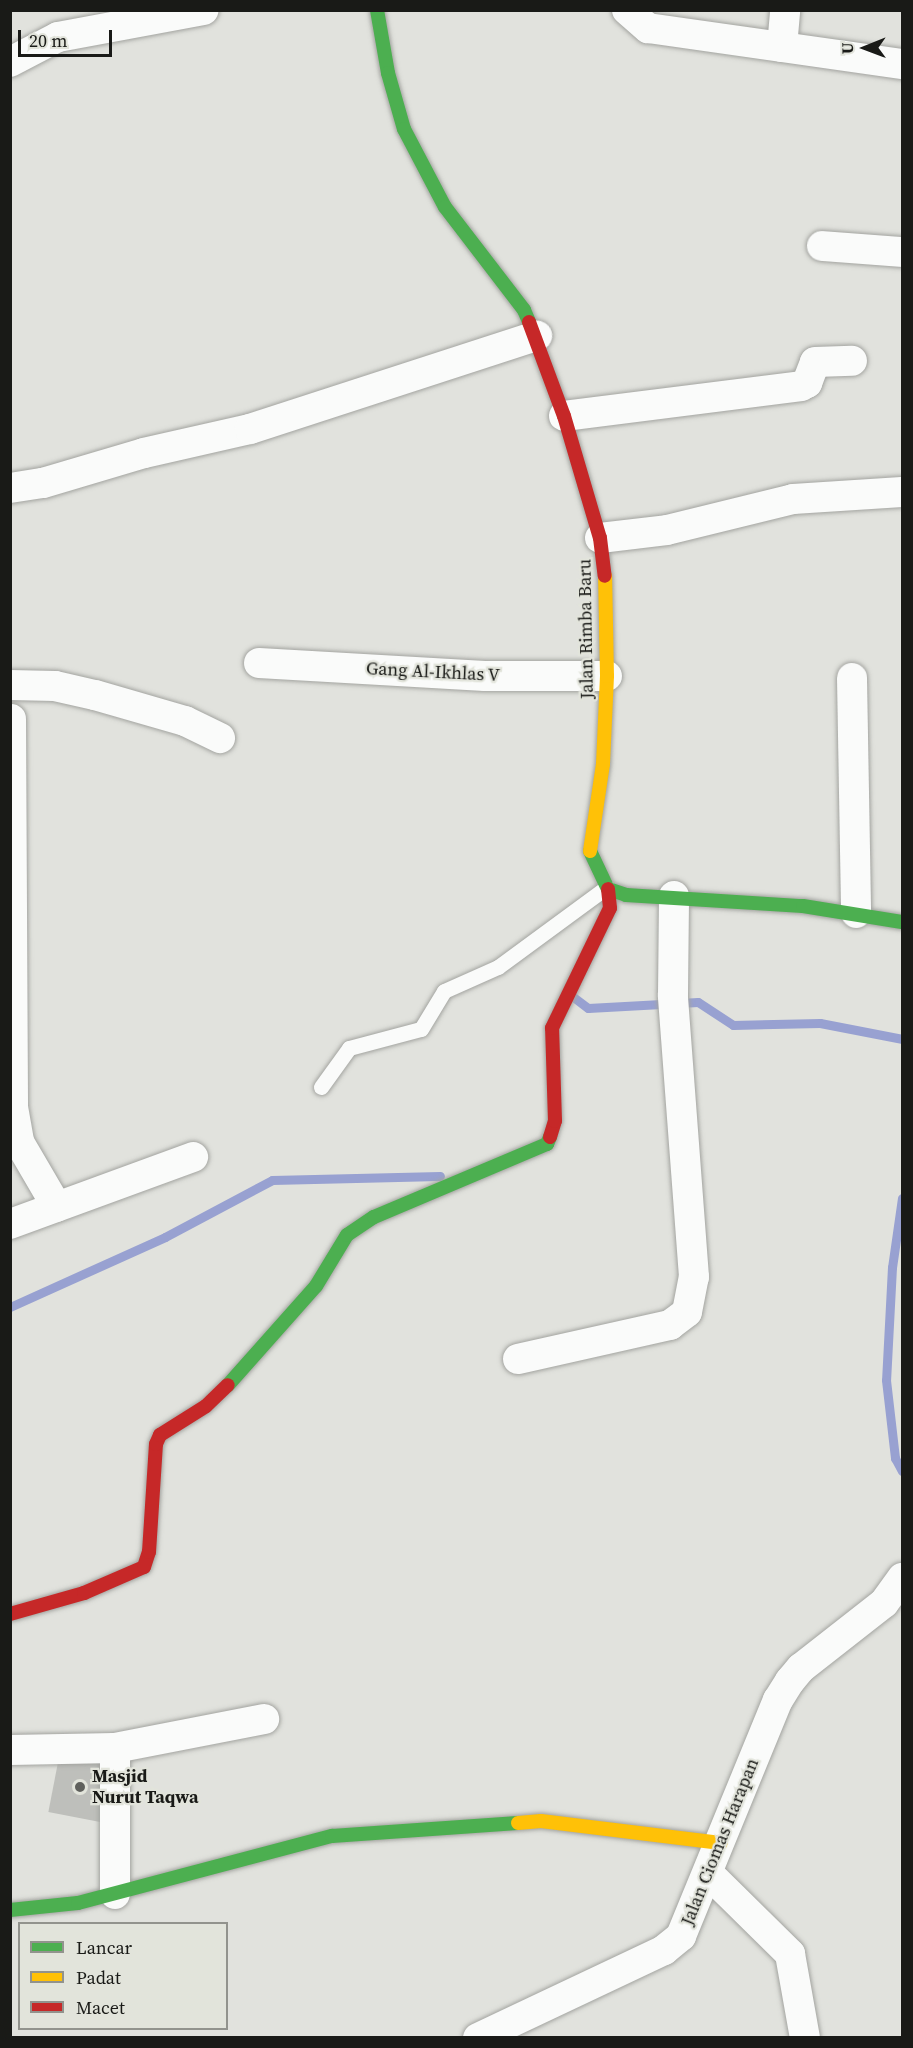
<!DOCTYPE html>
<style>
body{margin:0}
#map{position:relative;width:913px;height:2048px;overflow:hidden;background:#e1e2dd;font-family:"Source Serif 4",serif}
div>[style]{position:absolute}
.stream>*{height:9px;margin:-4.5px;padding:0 4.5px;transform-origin:4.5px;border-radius:4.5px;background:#98a1d1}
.building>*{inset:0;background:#bebfbb;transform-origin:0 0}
.roads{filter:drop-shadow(0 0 2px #a3a4a0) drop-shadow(0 0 2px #a3a4a0)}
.lane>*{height:15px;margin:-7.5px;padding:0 7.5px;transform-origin:7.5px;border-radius:7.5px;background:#fafbfa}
.street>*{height:30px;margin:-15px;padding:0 15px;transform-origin:15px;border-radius:15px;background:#fafbfa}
.fast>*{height:14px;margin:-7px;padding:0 7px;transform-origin:7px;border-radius:7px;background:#4caf50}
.slow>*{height:14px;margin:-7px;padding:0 7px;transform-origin:7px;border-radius:7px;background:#ffc107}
.jam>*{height:14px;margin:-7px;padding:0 7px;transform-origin:7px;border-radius:7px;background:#c62828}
.dots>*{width:16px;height:16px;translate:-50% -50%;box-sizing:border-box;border:3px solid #e2e4db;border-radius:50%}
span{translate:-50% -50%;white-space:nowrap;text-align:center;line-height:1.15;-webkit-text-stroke:4.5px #e2e4db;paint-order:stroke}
.street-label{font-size:18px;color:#191a17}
.poi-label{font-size:18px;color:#191a17;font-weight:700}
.left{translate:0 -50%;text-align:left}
.frame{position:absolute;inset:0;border:12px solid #191a17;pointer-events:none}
.legend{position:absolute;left:18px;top:1922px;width:210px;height:108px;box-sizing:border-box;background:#e2e4db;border:2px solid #92938d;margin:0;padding:8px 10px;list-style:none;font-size:18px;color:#191a17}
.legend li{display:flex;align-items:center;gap:12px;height:30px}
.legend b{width:30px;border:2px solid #92938d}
.north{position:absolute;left:835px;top:18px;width:60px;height:60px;-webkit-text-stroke:4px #e2e4db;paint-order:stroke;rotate:269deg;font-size:16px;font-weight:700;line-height:24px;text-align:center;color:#191a17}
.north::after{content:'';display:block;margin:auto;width:21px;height:27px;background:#191a17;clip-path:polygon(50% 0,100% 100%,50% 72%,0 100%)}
.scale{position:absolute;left:18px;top:30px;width:94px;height:27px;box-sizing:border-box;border:3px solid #191a17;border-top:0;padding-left:8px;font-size:18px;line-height:21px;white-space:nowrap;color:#191a17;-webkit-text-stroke:4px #e2e4db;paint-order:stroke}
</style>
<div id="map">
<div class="stream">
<i style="left:572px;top:996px;width:20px;rotate:37deg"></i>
<i style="left:588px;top:1008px;width:110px;rotate:-3.1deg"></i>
<i style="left:698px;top:1002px;width:42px;rotate:33.3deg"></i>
<i style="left:733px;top:1025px;width:87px;rotate:-1.3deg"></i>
<i style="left:820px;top:1023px;width:84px;rotate:11deg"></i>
<i style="left:902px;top:1198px;width:70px;rotate:98.2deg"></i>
<i style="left:892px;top:1267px;width:113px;rotate:93deg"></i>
<i style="left:886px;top:1380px;width:79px;rotate:83.4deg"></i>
<i style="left:895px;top:1458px;width:15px;rotate:62deg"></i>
<i style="left:10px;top:1307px;width:170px;rotate:-24.3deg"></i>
<i style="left:165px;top:1237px;width:121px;rotate:-28deg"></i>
<i style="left:272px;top:1180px;width:168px;rotate:-1.4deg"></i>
</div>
<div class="building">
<i style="left:60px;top:1752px;width:54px;height:61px;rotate:11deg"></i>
</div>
<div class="roads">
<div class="lane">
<i style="left:321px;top:1087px;width:48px;rotate:-54.3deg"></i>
<i style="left:349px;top:1048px;width:74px;rotate:-14.8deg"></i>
<i style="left:421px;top:1029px;width:44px;rotate:-58.8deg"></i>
<i style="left:444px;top:991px;width:59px;rotate:-24deg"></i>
<i style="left:498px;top:967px;width:135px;rotate:-36.3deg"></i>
</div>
<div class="street">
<i style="left:627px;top:10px;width:28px;rotate:41deg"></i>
<i style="left:648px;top:28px;width:257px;rotate:8.1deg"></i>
<i style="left:782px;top:47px;width:37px;rotate:-85deg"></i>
<i style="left:10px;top:62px;width:54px;rotate:-27.5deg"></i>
<i style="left:58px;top:37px;width:148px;rotate:-10.5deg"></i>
<i style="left:822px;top:246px;width:80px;rotate:4.3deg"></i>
<i style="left:564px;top:416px;width:239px;rotate:-7.2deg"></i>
<i style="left:801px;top:386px;width:7px;rotate:-27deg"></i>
<i style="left:807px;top:383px;width:22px;rotate:-69deg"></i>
<i style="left:815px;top:362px;width:37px;rotate:-2deg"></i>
<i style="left:10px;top:488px;width:33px;rotate:-9deg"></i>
<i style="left:43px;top:483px;width:105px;rotate:-16.5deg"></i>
<i style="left:144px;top:453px;width:109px;rotate:-12.8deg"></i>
<i style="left:250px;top:429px;width:302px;rotate:-18deg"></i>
<i style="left:600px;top:538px;width:67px;rotate:-6.8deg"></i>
<i style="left:667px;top:530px;width:130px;rotate:-13.8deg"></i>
<i style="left:793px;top:499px;width:109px;rotate:-3.7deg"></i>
<i style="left:259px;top:663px;width:226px;rotate:3.3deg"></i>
<i style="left:485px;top:676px;width:122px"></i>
<i style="left:852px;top:678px;width:235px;rotate:89deg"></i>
<i style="left:10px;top:685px;width:45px;rotate:1.3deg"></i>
<i style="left:55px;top:686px;width:41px;rotate:12.7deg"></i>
<i style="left:95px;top:695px;width:94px;rotate:16.1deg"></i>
<i style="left:185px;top:721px;width:39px;rotate:26deg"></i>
<i style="left:11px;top:719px;width:388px;rotate:89.7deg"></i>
<i style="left:13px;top:1107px;width:36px;rotate:80deg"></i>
<i style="left:19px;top:1142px;width:75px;rotate:59.7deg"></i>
<i style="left:10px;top:1224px;width:195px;rotate:-20.1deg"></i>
<i style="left:518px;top:1359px;width:156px;rotate:-12.6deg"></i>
<i style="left:670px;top:1325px;width:21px;rotate:-37deg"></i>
<i style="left:687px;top:1312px;width:36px;rotate:-79deg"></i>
<i style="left:694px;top:1277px;width:283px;rotate:-94.3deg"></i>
<i style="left:673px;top:995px;width:99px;rotate:-89.4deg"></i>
<i style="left:10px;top:1750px;width:105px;rotate:-1.1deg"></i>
<i style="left:115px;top:1748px;width:152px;rotate:-11deg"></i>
<i style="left:709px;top:1874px;width:114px;rotate:44.6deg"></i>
<i style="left:790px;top:1954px;width:85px;rotate:79.9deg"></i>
<i style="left:115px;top:1894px;width:146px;rotate:-90deg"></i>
<i style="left:478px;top:2038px;width:206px;rotate:-25.3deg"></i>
<i style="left:664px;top:1950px;width:22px;rotate:-39deg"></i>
<i style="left:681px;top:1936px;width:255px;rotate:-67.7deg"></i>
<i style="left:778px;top:1700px;width:22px;rotate:-58deg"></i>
<i style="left:790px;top:1681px;width:17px;rotate:-50deg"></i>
<i style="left:801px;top:1668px;width:105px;rotate:-38.1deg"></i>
<i style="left:884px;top:1603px;width:31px;rotate:-54deg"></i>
</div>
<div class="fast">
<i style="left:377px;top:10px;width:64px;rotate:80.1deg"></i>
<i style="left:388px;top:73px;width:58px;rotate:74.1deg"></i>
<i style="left:404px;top:129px;width:88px;rotate:62.3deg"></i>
<i style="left:445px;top:207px;width:130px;rotate:52.5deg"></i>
<i style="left:524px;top:310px;width:13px;rotate:67deg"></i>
<i style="left:590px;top:851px;width:42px;rotate:64.7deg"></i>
<i style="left:608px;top:889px;width:19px;rotate:18deg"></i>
<i style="left:626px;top:895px;width:177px;rotate:3.6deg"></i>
<i style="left:803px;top:906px;width:100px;rotate:9.2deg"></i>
<i style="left:228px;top:1385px;width:132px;rotate:-48.4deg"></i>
<i style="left:316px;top:1286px;width:60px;rotate:-58.7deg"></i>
<i style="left:347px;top:1235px;width:32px;rotate:-34deg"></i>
<i style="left:374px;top:1217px;width:188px;rotate:-22.9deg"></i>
<i style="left:547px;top:1144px;width:8px;rotate:-67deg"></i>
<i style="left:10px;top:1910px;width:68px;rotate:-5.9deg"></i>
<i style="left:78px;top:1903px;width:263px;rotate:-14.8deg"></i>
<i style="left:332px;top:1836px;width:186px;rotate:-4deg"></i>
</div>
<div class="slow">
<i style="left:590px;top:851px;width:88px;rotate:-81.5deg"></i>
<i style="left:603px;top:764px;width:88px;rotate:-87.4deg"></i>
<i style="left:607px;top:676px;width:100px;rotate:-91.1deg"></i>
<i style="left:518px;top:1823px;width:23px;rotate:-5deg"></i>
<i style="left:541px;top:1821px;width:181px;rotate:7deg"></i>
</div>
<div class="jam">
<i style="left:529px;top:322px;width:100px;rotate:69.6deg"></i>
<i style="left:564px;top:416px;width:127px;rotate:73.6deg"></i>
<i style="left:600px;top:538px;width:38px;rotate:83deg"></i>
<i style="left:550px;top:1137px;width:17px;rotate:-73deg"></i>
<i style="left:555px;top:1121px;width:93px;rotate:-91.8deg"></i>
<i style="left:552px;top:1028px;width:133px;rotate:-64.2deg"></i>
<i style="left:610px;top:908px;width:19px;rotate:-96deg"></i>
<i style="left:10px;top:1614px;width:77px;rotate:-15.8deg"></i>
<i style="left:84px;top:1593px;width:65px;rotate:-23.4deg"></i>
<i style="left:144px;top:1567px;width:16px;rotate:-72deg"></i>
<i style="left:149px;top:1552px;width:108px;rotate:-86.3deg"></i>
<i style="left:156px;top:1444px;width:10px;rotate:-66deg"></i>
<i style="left:160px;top:1435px;width:54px;rotate:-32.2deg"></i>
<i style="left:206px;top:1406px;width:30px;rotate:-44deg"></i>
</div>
</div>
<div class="dots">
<i style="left:80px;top:1787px;background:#5f605c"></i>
</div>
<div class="street-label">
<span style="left:586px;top:629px;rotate:-91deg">Jalan Rimba Baru</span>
<span style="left:433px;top:672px;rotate:3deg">Gang Al-Ikhlas V</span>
<span style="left:720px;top:1842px;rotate:-68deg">Jalan Ciomas Harapan</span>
</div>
<div class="poi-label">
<span class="left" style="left:92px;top:1787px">Masjid<br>Nurut Taqwa</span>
</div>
<div class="frame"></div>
<ul class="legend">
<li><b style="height:8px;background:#4caf50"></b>Lancar</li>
<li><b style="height:8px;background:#ffc107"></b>Padat</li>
<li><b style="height:8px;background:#c62828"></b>Macet</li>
</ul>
<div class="north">U</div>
<div class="scale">20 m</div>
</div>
